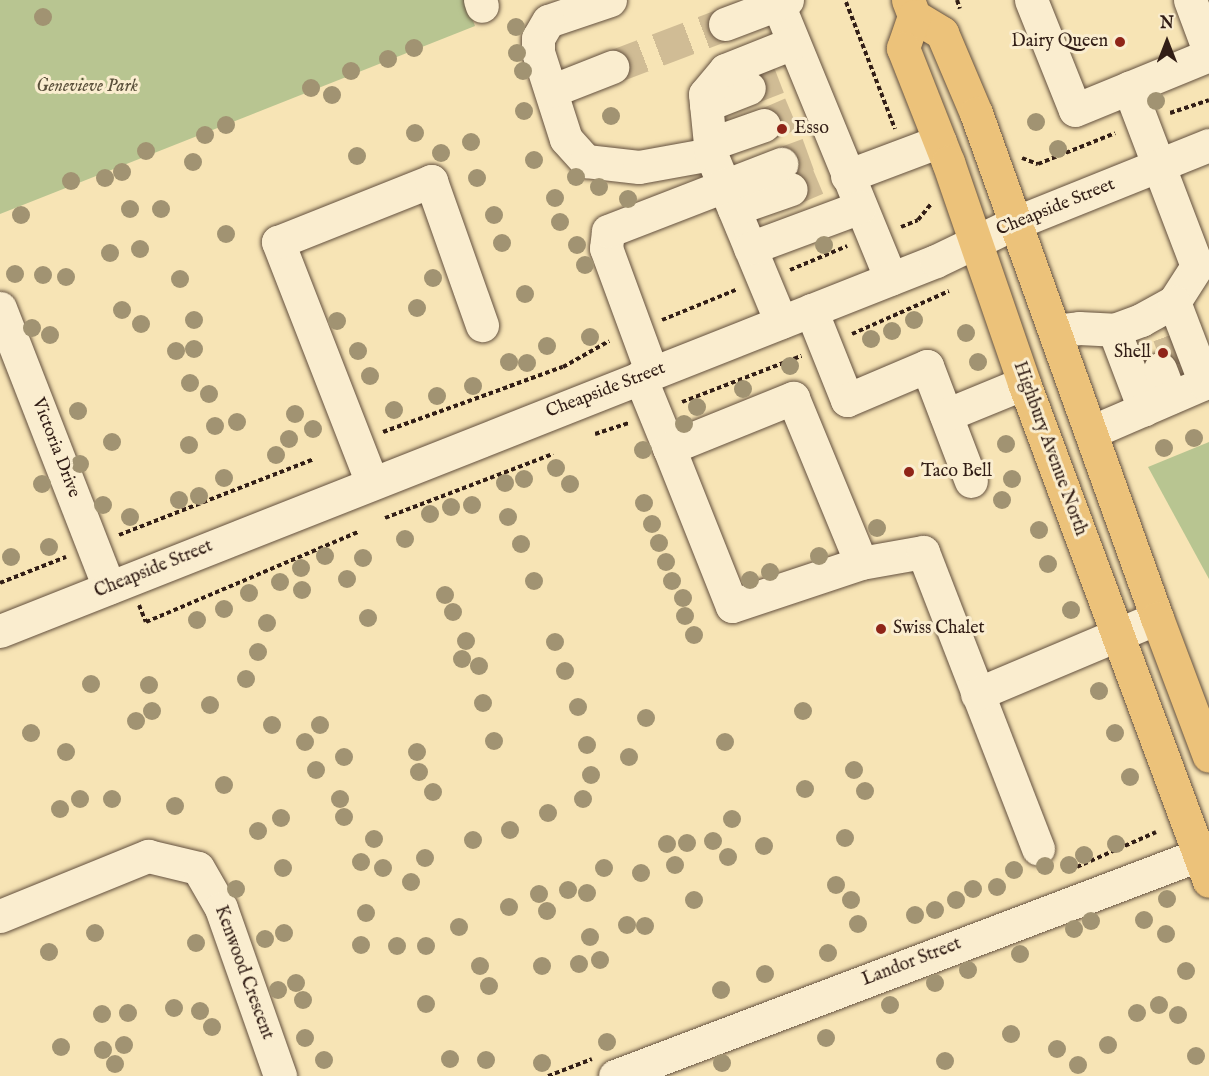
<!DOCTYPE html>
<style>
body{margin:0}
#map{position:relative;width:1209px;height:1076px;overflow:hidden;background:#f7e4b5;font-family:"IM FELL English",serif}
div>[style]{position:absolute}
.green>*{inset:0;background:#b8c591}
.minor-tunnel>*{height:33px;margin-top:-16.5px;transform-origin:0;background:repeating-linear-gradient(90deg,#d0bc95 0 33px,transparent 0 49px)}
.path>*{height:4px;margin-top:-2px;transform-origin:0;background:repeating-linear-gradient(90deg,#321e16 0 4.5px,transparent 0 7.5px)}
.roads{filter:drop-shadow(0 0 2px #63503e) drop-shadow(0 0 2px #63503e)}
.minor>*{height:33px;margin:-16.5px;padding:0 16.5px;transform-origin:16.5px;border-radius:16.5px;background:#faedcf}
.major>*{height:33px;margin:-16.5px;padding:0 16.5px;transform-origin:16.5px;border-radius:16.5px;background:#ecc27a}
.trees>*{width:18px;height:18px;margin:-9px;border-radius:50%;background:#a19372}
.dots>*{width:16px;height:16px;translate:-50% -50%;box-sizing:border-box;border:3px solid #faedcf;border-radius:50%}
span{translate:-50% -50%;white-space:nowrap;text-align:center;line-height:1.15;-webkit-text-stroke:6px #faedcf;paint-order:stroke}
.poi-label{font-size:18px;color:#321e16}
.right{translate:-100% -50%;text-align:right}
.left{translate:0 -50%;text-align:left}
.park-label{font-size:18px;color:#5a503b;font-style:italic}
.street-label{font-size:18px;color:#321e16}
.north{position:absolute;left:1137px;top:12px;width:60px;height:60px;-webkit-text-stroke:4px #faedcf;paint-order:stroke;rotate:0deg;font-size:16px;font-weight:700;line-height:24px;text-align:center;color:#321e16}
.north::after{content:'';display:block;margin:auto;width:21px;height:27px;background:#321e16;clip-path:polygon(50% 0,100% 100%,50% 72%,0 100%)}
</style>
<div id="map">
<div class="green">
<i style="clip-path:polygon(0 0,465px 0,475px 26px,0 214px)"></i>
<i style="clip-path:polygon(1209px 442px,1209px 579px,1148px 467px)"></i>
</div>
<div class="minor-tunnel">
<i style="left:612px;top:67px;width:121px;rotate:-20.8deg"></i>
<i style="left:749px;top:88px;width:31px;rotate:-21deg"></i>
<i style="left:764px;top:125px;width:30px;rotate:-23deg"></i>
<i style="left:781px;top:164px;width:29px;rotate:-20deg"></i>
<i style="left:791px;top:189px;width:28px;rotate:-23deg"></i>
<i style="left:1169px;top:335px;width:30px;rotate:70deg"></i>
</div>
<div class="path">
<i style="left:957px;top:0;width:9px;rotate:72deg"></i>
<i style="left:846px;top:2px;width:136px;rotate:68.9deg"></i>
<i style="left:1170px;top:113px;width:41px;rotate:-18.4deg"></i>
<i style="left:1022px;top:158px;width:17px;rotate:21deg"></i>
<i style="left:1038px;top:164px;width:83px;rotate:-21.9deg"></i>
<i style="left:901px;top:227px;width:18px;rotate:-22deg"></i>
<i style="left:918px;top:220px;width:22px;rotate:-51deg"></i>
<i style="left:790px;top:270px;width:62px;rotate:-22.8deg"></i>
<i style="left:662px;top:320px;width:82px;rotate:-22.2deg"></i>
<i style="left:852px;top:334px;width:106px;rotate:-23.9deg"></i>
<i style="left:682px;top:402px;width:128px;rotate:-21.1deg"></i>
<i style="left:383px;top:432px;width:191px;rotate:-19.9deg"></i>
<i style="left:563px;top:367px;width:53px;rotate:-29.5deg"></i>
<i style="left:595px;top:434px;width:35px;rotate:-18deg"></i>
<i style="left:385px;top:518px;width:180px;rotate:-20.9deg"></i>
<i style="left:119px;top:535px;width:209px;rotate:-21.3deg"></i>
<i style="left:0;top:583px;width:71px;rotate:-21.5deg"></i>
<i style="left:139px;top:605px;width:18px;rotate:68deg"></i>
<i style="left:146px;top:622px;width:230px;rotate:-23deg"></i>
<i style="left:1070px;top:870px;width:94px;rotate:-23.8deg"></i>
<i style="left:548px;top:1076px;width:47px;rotate:-21.1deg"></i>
</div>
<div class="roads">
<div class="minor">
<i style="left:480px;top:0;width:6px;rotate:72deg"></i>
<i style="left:610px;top:0;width:65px;rotate:161.3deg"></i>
<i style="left:548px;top:21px;width:20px;rotate:120deg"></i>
<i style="left:538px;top:38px;width:14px;rotate:90deg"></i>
<i style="left:538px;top:52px;width:91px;rotate:72.2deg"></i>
<i style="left:566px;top:139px;width:30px;rotate:48deg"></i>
<i style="left:586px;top:161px;width:53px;rotate:6.5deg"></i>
<i style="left:639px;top:167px;width:73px;rotate:-10.2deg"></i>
<i style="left:711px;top:154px;width:182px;rotate:67.4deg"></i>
<i style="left:787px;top:0;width:10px;rotate:156deg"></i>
<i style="left:778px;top:4px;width:297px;rotate:67.7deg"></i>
<i style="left:1031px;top:0;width:118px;rotate:68.2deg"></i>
<i style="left:1075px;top:110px;width:145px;rotate:-22.3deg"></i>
<i style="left:1190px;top:0;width:54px;rotate:69.6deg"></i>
<i style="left:725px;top:24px;width:57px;rotate:-20.7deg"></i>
<i style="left:551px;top:91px;width:66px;rotate:-21.5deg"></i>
<i style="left:706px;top:105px;width:46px;rotate:-21.6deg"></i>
<i style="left:710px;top:144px;width:57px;rotate:-19.4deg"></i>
<i style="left:711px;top:154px;width:60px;rotate:-95.7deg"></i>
<i style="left:705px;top:94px;width:31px;rotate:-50deg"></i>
<i style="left:725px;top:70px;width:73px;rotate:-21.7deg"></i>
<i style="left:847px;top:176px;width:99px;rotate:-20.6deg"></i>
<i style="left:734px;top:209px;width:60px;rotate:-19.3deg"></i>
<i style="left:750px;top:248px;width:117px;rotate:-20.4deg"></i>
<i style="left:0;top:308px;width:300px;rotate:68.7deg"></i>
<i style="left:811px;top:310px;width:97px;rotate:68.2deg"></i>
<i style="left:847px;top:400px;width:87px;rotate:-23deg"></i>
<i style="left:927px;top:366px;width:123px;rotate:69.1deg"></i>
<i style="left:1114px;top:330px;width:85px;rotate:69.2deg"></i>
<i style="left:1055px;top:331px;width:24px;rotate:-7deg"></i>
<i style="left:1079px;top:328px;width:35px;rotate:3deg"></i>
<i style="left:1114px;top:330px;width:29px;rotate:-20deg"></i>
<i style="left:1141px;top:320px;width:38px;rotate:-29deg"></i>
<i style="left:1174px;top:302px;width:43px;rotate:-57.4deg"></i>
<i style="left:1197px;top:266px;width:191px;rotate:-110.9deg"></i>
<i style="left:1160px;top:369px;width:30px;rotate:69deg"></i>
<i style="left:652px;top:373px;width:133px;rotate:-110.2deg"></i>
<i style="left:606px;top:248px;width:17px;rotate:-83deg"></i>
<i style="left:608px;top:231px;width:186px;rotate:-21.2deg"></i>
<i style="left:640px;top:377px;width:77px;rotate:67.8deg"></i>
<i style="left:669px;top:448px;width:134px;rotate:-22deg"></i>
<i style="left:793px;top:398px;width:178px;rotate:67.6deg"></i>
<i style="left:861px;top:563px;width:63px;rotate:-10.1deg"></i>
<i style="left:923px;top:552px;width:318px;rotate:68.8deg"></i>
<i style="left:946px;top:415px;width:84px;rotate:-22.3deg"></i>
<i style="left:1091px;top:432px;width:124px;rotate:-23.3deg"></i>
<i style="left:1205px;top:383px;width:87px;rotate:-110.9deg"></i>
<i style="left:669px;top:448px;width:170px;rotate:68.3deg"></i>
<i style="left:732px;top:606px;width:136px;rotate:-18.4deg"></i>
<i style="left:372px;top:483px;width:259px;rotate:-111.3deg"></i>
<i style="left:278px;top:242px;width:165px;rotate:-21.7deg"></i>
<i style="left:431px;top:181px;width:153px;rotate:70.5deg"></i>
<i style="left:0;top:631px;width:1006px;rotate:-21.57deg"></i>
<i style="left:936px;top:261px;width:88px;rotate:-25.7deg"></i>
<i style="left:1015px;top:223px;width:209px;rotate:-21.9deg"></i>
<i style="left:977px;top:694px;width:195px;rotate:-22.9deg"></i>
<i style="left:0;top:916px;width:160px;rotate:-22.1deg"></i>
<i style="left:148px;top:856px;width:51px;rotate:13.5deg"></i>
<i style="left:198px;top:868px;width:46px;rotate:60.1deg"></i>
<i style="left:221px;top:908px;width:178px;rotate:70.6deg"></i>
<i style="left:615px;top:1076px;width:635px;rotate:-20.75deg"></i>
</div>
<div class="major">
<i style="left:908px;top:0;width:17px;rotate:69deg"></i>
<i style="left:914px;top:16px;width:33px;rotate:31deg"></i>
<i style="left:942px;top:33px;width:87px;rotate:67deg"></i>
<i style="left:976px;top:113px;width:536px;rotate:70.28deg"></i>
<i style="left:1157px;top:618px;width:147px;rotate:69.4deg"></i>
<i style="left:914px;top:16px;width:34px;rotate:109deg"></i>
<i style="left:903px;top:48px;width:123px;rotate:68.5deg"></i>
<i style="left:948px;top:162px;width:234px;rotate:71deg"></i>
<i style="left:1024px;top:383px;width:531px;rotate:69.62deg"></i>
</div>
</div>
<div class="trees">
<i style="left:43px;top:17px"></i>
<i style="left:516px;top:27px"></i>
<i style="left:414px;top:48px"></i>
<i style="left:517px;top:53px"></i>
<i style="left:388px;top:59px"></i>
<i style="left:351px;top:71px"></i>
<i style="left:523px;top:71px"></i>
<i style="left:311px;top:88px"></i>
<i style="left:332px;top:95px"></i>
<i style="left:1156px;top:101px"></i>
<i style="left:524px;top:111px"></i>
<i style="left:611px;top:116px"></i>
<i style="left:1036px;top:122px"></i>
<i style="left:226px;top:125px"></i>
<i style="left:415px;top:133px"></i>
<i style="left:205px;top:135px"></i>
<i style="left:471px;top:142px"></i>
<i style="left:1058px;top:149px"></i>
<i style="left:146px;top:151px"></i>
<i style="left:441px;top:153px"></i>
<i style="left:357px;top:156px"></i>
<i style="left:534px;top:160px"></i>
<i style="left:193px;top:162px"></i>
<i style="left:122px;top:172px"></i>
<i style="left:576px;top:177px"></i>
<i style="left:105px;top:178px"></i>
<i style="left:477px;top:178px"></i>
<i style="left:71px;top:181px"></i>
<i style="left:599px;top:187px"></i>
<i style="left:555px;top:198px"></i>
<i style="left:628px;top:199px"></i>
<i style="left:130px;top:209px"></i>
<i style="left:161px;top:209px"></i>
<i style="left:21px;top:215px"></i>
<i style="left:494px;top:215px"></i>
<i style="left:560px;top:222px"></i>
<i style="left:226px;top:234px"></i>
<i style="left:502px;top:243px"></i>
<i style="left:577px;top:245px"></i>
<i style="left:824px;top:245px"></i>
<i style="left:140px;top:249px"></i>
<i style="left:110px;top:253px"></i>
<i style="left:585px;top:265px"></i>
<i style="left:15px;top:274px"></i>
<i style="left:43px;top:275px"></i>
<i style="left:66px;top:277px"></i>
<i style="left:433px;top:278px"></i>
<i style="left:180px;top:279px"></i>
<i style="left:525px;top:294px"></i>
<i style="left:417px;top:308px"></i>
<i style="left:122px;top:310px"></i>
<i style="left:194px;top:320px"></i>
<i style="left:914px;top:320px"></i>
<i style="left:337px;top:321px"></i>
<i style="left:141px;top:324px"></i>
<i style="left:32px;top:328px"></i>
<i style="left:892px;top:331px"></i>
<i style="left:966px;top:333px"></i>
<i style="left:50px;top:335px"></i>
<i style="left:590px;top:337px"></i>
<i style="left:871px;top:339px"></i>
<i style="left:547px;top:346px"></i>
<i style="left:194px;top:349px"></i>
<i style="left:176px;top:351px"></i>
<i style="left:358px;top:351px"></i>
<i style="left:509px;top:362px"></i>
<i style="left:978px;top:362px"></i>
<i style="left:527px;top:363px"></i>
<i style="left:790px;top:366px"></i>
<i style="left:370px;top:376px"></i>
<i style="left:190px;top:383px"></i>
<i style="left:473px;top:386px"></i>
<i style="left:743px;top:389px"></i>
<i style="left:209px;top:394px"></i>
<i style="left:437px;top:396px"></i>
<i style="left:697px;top:407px"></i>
<i style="left:394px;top:410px"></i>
<i style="left:78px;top:411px"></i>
<i style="left:295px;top:414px"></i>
<i style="left:237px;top:422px"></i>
<i style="left:684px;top:424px"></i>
<i style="left:215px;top:426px"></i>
<i style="left:313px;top:429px"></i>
<i style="left:1194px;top:438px"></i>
<i style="left:289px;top:439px"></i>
<i style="left:112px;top:442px"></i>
<i style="left:1006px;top:444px"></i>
<i style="left:189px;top:445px"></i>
<i style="left:1164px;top:448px"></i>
<i style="left:643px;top:450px"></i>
<i style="left:276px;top:455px"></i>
<i style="left:80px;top:464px"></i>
<i style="left:556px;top:468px"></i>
<i style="left:224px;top:478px"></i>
<i style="left:524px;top:479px"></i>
<i style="left:1012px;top:479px"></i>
<i style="left:505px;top:483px"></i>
<i style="left:42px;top:484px"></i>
<i style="left:570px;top:484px"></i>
<i style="left:199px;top:496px"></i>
<i style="left:179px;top:500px"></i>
<i style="left:1002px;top:500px"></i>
<i style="left:644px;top:503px"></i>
<i style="left:103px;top:505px"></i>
<i style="left:472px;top:505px"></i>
<i style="left:451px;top:507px"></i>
<i style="left:430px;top:514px"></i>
<i style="left:130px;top:517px"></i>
<i style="left:508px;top:517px"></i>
<i style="left:652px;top:524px"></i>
<i style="left:877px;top:528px"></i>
<i style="left:1039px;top:530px"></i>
<i style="left:405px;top:539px"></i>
<i style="left:659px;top:543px"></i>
<i style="left:521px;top:544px"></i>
<i style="left:49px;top:547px"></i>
<i style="left:325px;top:556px"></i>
<i style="left:819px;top:556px"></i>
<i style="left:11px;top:557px"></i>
<i style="left:363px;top:558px"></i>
<i style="left:666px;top:562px"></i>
<i style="left:1048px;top:564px"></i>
<i style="left:301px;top:568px"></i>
<i style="left:770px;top:572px"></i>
<i style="left:347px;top:579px"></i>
<i style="left:750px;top:580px"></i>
<i style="left:534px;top:581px"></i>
<i style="left:672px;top:581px"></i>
<i style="left:280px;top:582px"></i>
<i style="left:302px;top:590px"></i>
<i style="left:249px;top:593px"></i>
<i style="left:445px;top:595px"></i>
<i style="left:683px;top:598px"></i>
<i style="left:224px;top:609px"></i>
<i style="left:1071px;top:610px"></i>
<i style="left:453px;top:612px"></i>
<i style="left:685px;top:616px"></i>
<i style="left:368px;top:618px"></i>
<i style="left:197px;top:620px"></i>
<i style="left:267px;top:623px"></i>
<i style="left:694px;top:635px"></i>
<i style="left:466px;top:641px"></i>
<i style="left:555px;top:642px"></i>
<i style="left:258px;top:652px"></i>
<i style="left:462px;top:659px"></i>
<i style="left:479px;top:666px"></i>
<i style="left:565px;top:671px"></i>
<i style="left:246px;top:679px"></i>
<i style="left:91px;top:684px"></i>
<i style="left:149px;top:685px"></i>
<i style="left:1099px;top:691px"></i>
<i style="left:483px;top:703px"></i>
<i style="left:210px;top:705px"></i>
<i style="left:578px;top:707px"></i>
<i style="left:152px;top:711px"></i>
<i style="left:803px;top:711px"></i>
<i style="left:646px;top:718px"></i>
<i style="left:136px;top:721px"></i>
<i style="left:272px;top:725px"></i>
<i style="left:320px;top:725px"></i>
<i style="left:31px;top:733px"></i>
<i style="left:1115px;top:733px"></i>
<i style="left:494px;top:741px"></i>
<i style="left:305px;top:742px"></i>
<i style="left:725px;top:742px"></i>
<i style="left:587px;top:745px"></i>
<i style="left:66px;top:752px"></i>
<i style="left:417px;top:752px"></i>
<i style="left:344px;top:757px"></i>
<i style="left:629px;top:757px"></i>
<i style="left:316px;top:770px"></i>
<i style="left:854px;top:770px"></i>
<i style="left:419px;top:772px"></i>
<i style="left:591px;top:775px"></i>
<i style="left:1130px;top:777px"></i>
<i style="left:224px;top:785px"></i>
<i style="left:805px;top:789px"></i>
<i style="left:865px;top:791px"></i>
<i style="left:433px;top:792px"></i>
<i style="left:80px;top:799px"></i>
<i style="left:112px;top:799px"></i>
<i style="left:340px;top:799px"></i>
<i style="left:583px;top:799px"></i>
<i style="left:175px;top:806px"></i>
<i style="left:60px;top:809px"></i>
<i style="left:548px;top:813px"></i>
<i style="left:344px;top:817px"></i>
<i style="left:281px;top:818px"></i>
<i style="left:732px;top:819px"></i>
<i style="left:510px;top:830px"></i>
<i style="left:258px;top:831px"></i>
<i style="left:845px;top:838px"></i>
<i style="left:374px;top:839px"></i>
<i style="left:473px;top:840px"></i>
<i style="left:713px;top:841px"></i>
<i style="left:687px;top:843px"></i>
<i style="left:667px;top:844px"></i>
<i style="left:1116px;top:844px"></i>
<i style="left:764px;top:846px"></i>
<i style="left:1084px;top:855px"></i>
<i style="left:728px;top:857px"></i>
<i style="left:425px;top:858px"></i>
<i style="left:361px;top:862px"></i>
<i style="left:675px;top:865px"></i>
<i style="left:1069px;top:865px"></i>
<i style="left:1045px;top:866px"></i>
<i style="left:283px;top:868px"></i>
<i style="left:383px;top:868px"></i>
<i style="left:604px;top:868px"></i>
<i style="left:1014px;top:870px"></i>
<i style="left:641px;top:873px"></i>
<i style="left:411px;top:882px"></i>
<i style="left:836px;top:885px"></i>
<i style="left:997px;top:887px"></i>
<i style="left:236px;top:889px"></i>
<i style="left:973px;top:889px"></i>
<i style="left:568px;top:890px"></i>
<i style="left:587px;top:893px"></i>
<i style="left:539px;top:894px"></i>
<i style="left:1167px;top:899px"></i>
<i style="left:694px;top:900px"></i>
<i style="left:851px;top:900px"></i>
<i style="left:956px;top:900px"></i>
<i style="left:509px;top:907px"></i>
<i style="left:935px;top:910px"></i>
<i style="left:547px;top:911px"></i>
<i style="left:366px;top:913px"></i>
<i style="left:915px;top:915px"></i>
<i style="left:1144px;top:920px"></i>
<i style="left:1091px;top:921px"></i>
<i style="left:858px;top:924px"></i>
<i style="left:627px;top:925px"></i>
<i style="left:645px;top:926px"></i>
<i style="left:459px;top:927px"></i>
<i style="left:1074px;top:929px"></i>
<i style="left:95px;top:933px"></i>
<i style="left:284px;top:933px"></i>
<i style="left:1166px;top:934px"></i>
<i style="left:590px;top:937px"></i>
<i style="left:265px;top:939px"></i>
<i style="left:196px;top:943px"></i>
<i style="left:361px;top:945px"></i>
<i style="left:397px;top:946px"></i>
<i style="left:426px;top:946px"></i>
<i style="left:49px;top:952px"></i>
<i style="left:828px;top:953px"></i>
<i style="left:1020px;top:954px"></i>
<i style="left:600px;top:960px"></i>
<i style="left:579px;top:964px"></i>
<i style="left:480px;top:966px"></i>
<i style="left:542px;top:966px"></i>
<i style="left:968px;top:970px"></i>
<i style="left:1186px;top:971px"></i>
<i style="left:765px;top:974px"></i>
<i style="left:296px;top:983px"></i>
<i style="left:935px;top:983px"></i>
<i style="left:489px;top:986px"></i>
<i style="left:278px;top:990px"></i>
<i style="left:721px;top:990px"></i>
<i style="left:303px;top:1000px"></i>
<i style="left:426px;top:1004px"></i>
<i style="left:890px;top:1005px"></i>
<i style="left:1159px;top:1005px"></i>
<i style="left:174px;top:1008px"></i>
<i style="left:200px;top:1011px"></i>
<i style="left:128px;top:1013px"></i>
<i style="left:1137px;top:1013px"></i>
<i style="left:102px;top:1014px"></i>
<i style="left:1178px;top:1015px"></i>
<i style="left:212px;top:1027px"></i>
<i style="left:1011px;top:1034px"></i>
<i style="left:305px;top:1038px"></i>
<i style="left:826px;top:1038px"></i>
<i style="left:607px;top:1042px"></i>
<i style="left:124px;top:1045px"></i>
<i style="left:1108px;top:1045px"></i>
<i style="left:61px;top:1047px"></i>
<i style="left:1057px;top:1049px"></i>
<i style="left:103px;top:1050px"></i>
<i style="left:1196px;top:1056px"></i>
<i style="left:450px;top:1059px"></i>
<i style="left:324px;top:1060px"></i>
<i style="left:486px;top:1060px"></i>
<i style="left:945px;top:1061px"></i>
<i style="left:542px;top:1063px"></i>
<i style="left:722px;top:1063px"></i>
<i style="left:115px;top:1064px"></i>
<i style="left:1078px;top:1065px"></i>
</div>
<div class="dots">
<i style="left:1120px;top:42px;background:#8f2418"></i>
<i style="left:782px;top:129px;background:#8f2418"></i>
<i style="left:1163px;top:353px;background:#8f2418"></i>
<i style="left:909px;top:472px;background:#8f2418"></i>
<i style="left:881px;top:629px;background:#8f2418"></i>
</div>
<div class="poi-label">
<span class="right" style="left:1108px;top:42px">Dairy Queen</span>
<span class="left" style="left:794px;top:129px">Esso</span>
<span class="right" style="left:1151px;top:353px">Shell</span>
<span class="left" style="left:921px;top:472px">Taco Bell</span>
<span class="left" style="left:893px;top:629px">Swiss Chalet</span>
</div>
<div class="park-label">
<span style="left:87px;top:87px">Genevieve Park</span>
</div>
<div class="street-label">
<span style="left:1056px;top:208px;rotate:-22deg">Cheapside Street</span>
<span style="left:606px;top:391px;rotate:-21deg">Cheapside Street</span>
<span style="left:55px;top:448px;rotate:69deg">Victoria Drive</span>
<span style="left:1049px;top:449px;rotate:70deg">Highbury Avenue North</span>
<span style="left:154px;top:570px;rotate:-22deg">Cheapside Street</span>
<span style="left:912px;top:963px;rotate:-21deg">Landor Street</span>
<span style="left:243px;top:973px;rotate:70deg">Kenwood Crescent</span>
</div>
<div class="north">N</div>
</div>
